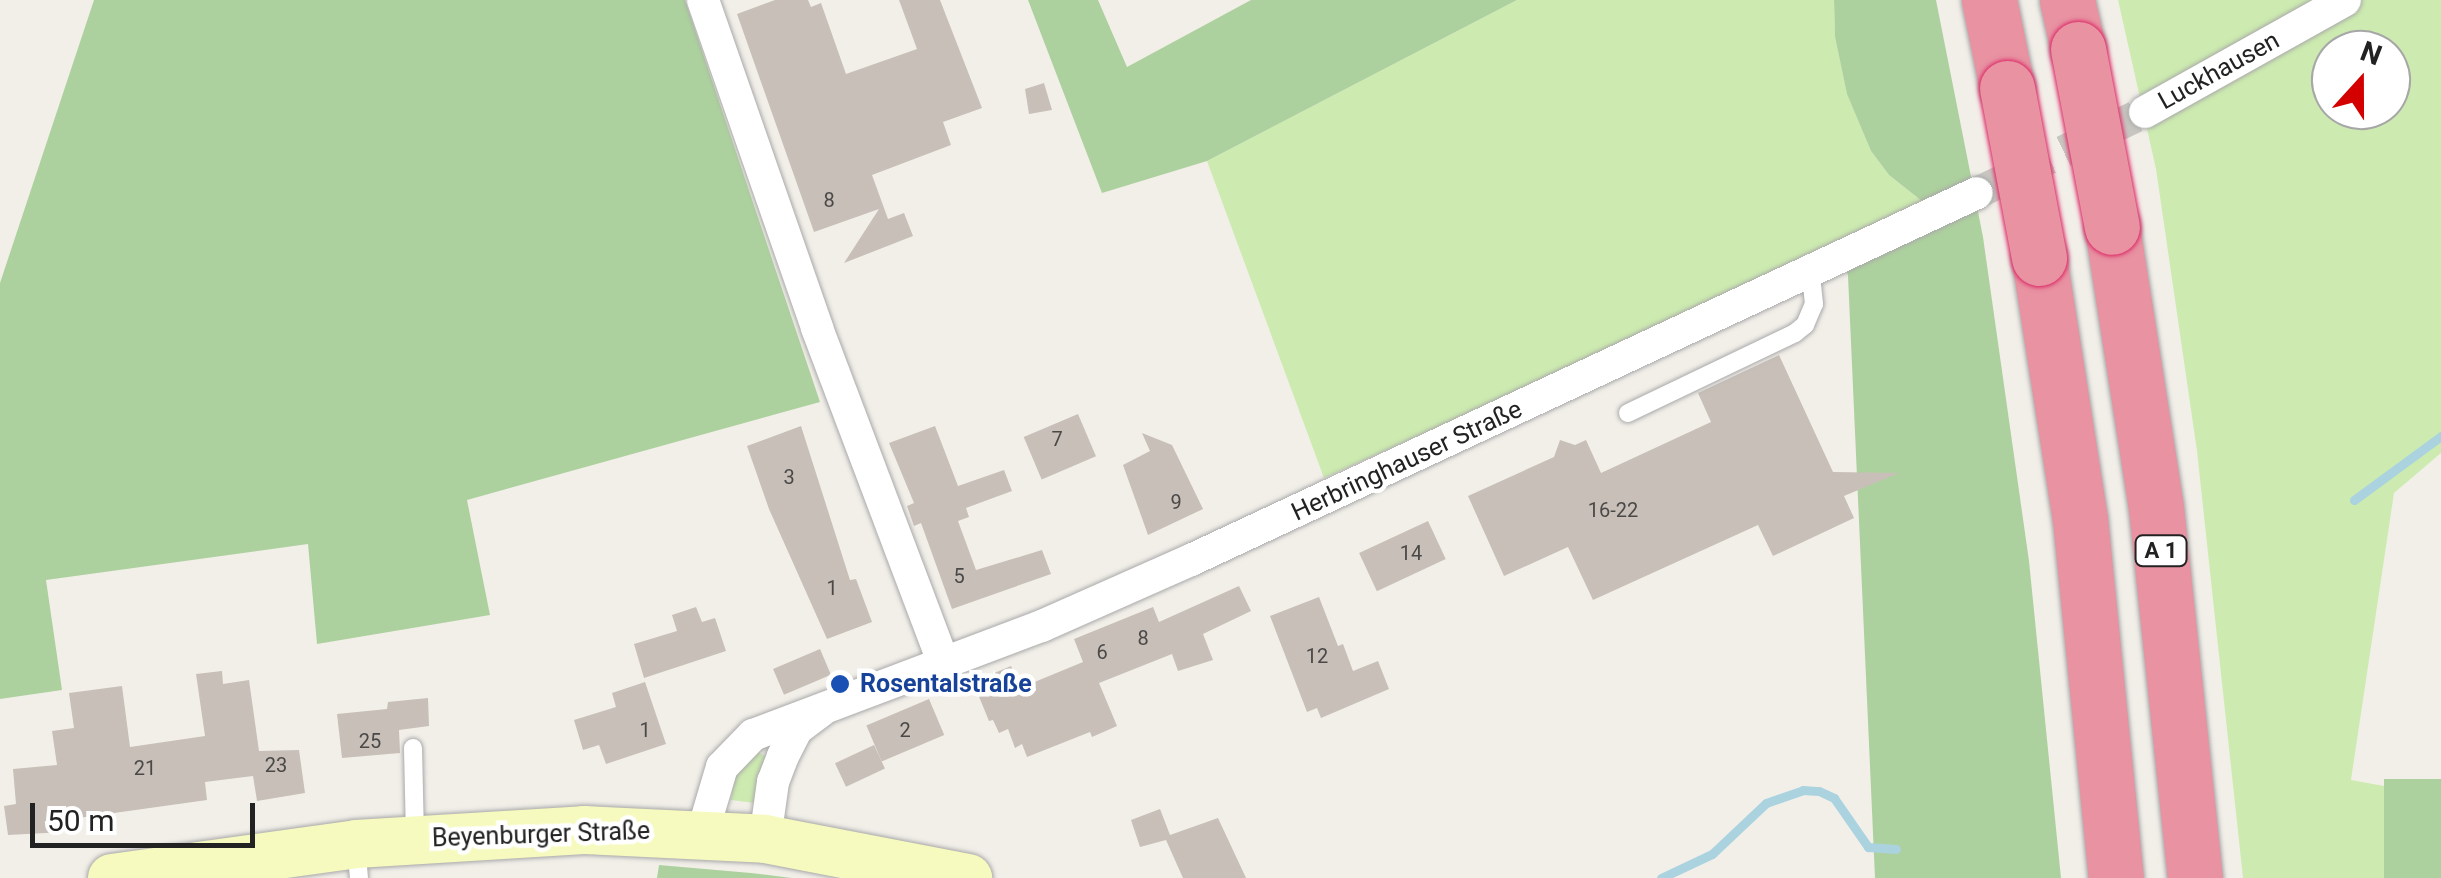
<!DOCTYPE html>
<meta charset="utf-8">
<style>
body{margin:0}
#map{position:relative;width:2441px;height:878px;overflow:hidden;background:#f2efe9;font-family:Roboto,sans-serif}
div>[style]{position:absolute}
.grass>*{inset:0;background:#cdebb0}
.forest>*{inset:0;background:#add19e;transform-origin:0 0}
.stream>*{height:9px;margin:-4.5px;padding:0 4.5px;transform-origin:4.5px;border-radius:4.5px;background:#aad3df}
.building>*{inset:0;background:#c7bfb8;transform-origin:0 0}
.street-tunnel>*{height:32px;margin-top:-16px;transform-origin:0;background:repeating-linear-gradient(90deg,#c8c6c1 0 32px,transparent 0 48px)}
.roads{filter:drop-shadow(0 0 2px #a9a9a9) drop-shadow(0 0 2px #a9a9a9)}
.lane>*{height:18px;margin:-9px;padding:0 9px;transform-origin:9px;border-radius:9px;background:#fff}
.street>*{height:32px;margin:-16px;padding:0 16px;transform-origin:16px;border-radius:16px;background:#fff}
.secondary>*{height:48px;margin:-24px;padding:0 24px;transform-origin:24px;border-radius:24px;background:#f7fabf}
.highway>*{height:55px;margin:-27.5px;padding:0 27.5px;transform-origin:27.5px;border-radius:27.5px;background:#e892a2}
.bridges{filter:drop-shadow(0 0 2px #dc2a67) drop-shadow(0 0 2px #dc2a67)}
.highway-bridge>*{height:55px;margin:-27.5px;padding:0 27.5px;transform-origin:27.5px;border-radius:27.5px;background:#e892a2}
.dots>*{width:28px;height:28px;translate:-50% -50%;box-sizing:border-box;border:5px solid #fff;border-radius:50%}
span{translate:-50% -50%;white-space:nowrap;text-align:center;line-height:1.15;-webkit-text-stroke:9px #fff;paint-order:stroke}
.number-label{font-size:20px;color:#4b4948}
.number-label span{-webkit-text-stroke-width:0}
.shield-label span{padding:2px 8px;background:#fff;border:2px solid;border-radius:8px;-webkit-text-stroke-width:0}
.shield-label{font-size:22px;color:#222;font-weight:700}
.street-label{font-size:25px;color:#222}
.transit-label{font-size:25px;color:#164399;font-weight:700}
.left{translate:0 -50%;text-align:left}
.north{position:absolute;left:2311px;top:30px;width:100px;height:100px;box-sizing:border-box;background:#fff;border:2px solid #a7a7a7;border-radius:50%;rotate:21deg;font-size:28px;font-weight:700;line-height:40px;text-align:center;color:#222}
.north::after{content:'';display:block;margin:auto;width:35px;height:45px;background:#d40000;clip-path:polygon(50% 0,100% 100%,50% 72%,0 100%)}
.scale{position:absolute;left:30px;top:803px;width:225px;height:45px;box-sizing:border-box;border:5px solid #222;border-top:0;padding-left:12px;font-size:30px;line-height:35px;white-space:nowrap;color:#222;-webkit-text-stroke:8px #fff;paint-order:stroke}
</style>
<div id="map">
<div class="grass">
<i style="clip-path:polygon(1517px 0,1834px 0,1835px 37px,1847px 93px,1871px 151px,1889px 175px,1924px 203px,1841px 247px,1324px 478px,1207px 161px)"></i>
<i style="clip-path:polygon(evenodd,2118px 0,2441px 0,2441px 453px,2394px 493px,2351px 780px,2384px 786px,2385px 878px,2243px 878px,2197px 451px,2156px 169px,2118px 0,2331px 50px,2391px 50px,2391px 110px,2331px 110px,2331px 50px)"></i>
<i style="clip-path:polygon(758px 752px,767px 757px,754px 803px,731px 800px,733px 777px)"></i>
</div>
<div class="forest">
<i style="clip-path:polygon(94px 0,685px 0,820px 402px,467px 500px,490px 615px,317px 644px,308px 544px,46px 580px,62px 690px,0 699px,0 283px)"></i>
<i style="clip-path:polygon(1028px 0,1098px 0,1127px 67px,1251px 0,1517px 0,1207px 161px,1102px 193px)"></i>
<i style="clip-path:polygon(1834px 0,1936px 0,1983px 237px,2029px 561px,2061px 878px,1875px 878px,1848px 276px,1841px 247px,1923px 202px,1889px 175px,1871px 151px,1847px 94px,1835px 37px)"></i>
<i style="left:2441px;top:779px;width:99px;height:57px;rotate:90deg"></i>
<i style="clip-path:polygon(659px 865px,751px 873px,792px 878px,657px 878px)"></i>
</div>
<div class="stream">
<i style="left:2354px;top:500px;width:108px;rotate:-36.3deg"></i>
<i style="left:1661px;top:878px;width:56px;rotate:-25.2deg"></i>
<i style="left:1712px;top:854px;width:74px;rotate:-43.4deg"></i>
<i style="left:1766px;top:803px;width:39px;rotate:-19deg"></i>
<i style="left:1803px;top:790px;width:16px;rotate:4deg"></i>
<i style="left:1819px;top:791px;width:17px;rotate:25deg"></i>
<i style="left:1834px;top:798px;width:60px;rotate:55.2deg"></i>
<i style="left:1868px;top:847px;width:28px;rotate:4deg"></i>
</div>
<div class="building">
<i style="clip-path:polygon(775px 0,808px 0,811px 7px,821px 3px,846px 74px,917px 49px,899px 0,940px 0,982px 108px,943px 122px,951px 145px,872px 175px,888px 219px,904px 213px,913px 236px,844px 263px,879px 209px,814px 232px,737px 14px)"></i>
<i style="clip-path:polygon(1044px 83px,1052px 110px,1029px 114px,1025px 89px)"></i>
<i style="clip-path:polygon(1779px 355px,1833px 472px,1899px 473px,1844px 496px,1854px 518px,1773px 556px,1758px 525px,1593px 600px,1568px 547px,1504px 576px,1468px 496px,1554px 457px,1560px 440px,1575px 445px,1586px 440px,1601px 473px,1711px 422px,1698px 393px)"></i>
<i style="left:1078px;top:414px;width:46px;height:59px;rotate:67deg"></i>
<i style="clip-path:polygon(801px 426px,850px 580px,856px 579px,872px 622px,827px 639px,769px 509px,747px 446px)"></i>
<i style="clip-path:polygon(935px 426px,958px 486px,1004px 470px,1012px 491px,966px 508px,969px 517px,958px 521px,976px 570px,1042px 550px,1051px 574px,952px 609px,921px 523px,914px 526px,907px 506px,914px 503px,889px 443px)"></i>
<i style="clip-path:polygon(1142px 433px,1172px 445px,1203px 509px,1148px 535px,1123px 465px,1150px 451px)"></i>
<i style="left:1428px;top:521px;width:42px;height:76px;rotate:65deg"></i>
<i style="clip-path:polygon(1239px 586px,1251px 611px,1203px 634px,1213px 660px,1178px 671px,1172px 654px,1099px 683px,1117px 726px,1092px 737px,1090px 732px,1027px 757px,1022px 744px,1015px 748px,1008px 729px,999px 733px,993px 720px,989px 721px,973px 682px,1011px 666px,1020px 688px,1083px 662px,1074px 639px,1153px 607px,1159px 622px)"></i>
<i style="clip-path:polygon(1319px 597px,1338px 646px,1343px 644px,1353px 671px,1378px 661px,1389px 689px,1321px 718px,1317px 708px,1307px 712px,1270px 616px)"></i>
<i style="clip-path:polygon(696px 607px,702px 622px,715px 618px,726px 651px,644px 678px,634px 644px,677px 631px,672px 615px)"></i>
<i style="left:820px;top:649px;width:28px;height:51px;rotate:67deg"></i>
<i style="clip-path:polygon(222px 671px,223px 684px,249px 680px,259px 751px,299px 750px,305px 793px,257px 801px,253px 776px,205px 782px,207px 800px,64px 820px,65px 832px,8px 835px,4px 806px,16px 804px,13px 769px,57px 765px,52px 731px,74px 728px,69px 693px,122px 686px,130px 747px,205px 736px,196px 674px)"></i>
<i style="clip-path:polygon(645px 682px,666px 744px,606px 764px,599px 745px,583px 750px,574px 720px,616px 707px,612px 693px)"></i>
<i style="clip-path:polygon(428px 698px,429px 726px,399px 730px,400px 753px,342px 758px,337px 714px,387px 709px,388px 702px)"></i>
<i style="left:929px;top:699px;width:39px;height:68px;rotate:67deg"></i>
<i style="left:874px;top:745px;width:26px;height:43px;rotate:65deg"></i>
<i style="clip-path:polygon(1160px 809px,1170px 835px,1218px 818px,1246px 878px,1183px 878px,1166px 840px,1140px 847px,1131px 820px)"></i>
</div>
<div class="street-tunnel">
<i style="left:1977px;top:193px;width:187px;rotate:-25.7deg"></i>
</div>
<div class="roads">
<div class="lane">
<i style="left:1628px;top:413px;width:185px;rotate:-25.6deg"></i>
<i style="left:1795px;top:333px;width:13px;rotate:-39deg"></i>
<i style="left:1805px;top:325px;width:23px;rotate:-67deg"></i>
<i style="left:1814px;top:304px;width:31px;rotate:-96deg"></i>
<i style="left:413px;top:748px;width:90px;rotate:88.7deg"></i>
<i style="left:356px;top:844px;width:34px;rotate:85deg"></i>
</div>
<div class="street">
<i style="left:703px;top:0;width:347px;rotate:70.8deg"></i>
<i style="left:817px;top:328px;width:359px;rotate:69.3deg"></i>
<i style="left:2145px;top:112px;width:229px;rotate:-29.2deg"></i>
<i style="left:702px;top:834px;width:70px;rotate:-73.4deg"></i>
<i style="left:722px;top:767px;width:45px;rotate:-45.9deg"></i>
<i style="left:753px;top:735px;width:309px;rotate:-20.7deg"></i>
<i style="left:1042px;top:626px;width:163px;rotate:-23.9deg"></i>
<i style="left:1191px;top:560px;width:867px;rotate:-25.03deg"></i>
<i style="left:765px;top:839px;width:58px;rotate:-82deg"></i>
<i style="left:773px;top:782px;width:28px;rotate:-69deg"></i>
<i style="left:783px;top:756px;width:30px;rotate:-63deg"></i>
<i style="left:797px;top:729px;width:30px;rotate:-37deg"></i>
</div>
<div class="secondary">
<i style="left:112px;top:878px;width:246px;rotate:-7.9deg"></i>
<i style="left:356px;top:844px;width:228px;rotate:-3.5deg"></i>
<i style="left:584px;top:830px;width:181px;rotate:2.8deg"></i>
<i style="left:765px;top:839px;width:207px;rotate:10.9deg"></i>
</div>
<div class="highway">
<i style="left:1989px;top:0;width:90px;rotate:78.4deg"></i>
<i style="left:2067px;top:0;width:50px;rotate:77.3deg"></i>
<i style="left:2112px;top:227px;width:284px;rotate:81.1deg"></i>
<i style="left:2156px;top:508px;width:372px;rotate:84deg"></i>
<i style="left:2039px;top:258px;width:264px;rotate:81.1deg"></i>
<i style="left:2080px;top:519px;width:361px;rotate:84.3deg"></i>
</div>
</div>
<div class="bridges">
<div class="highway-bridge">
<i style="left:2078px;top:49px;width:181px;rotate:79.2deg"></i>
<i style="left:2007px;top:88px;width:173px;rotate:79.3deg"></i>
</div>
</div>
<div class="dots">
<i style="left:840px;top:684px;background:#1a4fb4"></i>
</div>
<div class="number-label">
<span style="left:829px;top:200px">8</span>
<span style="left:1057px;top:439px">7</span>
<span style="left:789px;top:477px">3</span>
<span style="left:1176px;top:502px">9</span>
<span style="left:1613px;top:510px">16-22</span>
<span style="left:1411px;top:553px">14</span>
<span style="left:959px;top:576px">5</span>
<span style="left:832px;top:588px">1</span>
<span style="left:1143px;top:638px">8</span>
<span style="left:1102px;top:652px">6</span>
<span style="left:1317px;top:656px">12</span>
<span style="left:645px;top:730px">1</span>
<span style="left:905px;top:730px">2</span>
<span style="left:370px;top:741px">25</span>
<span style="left:276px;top:765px">23</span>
<span style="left:145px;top:768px">21</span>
</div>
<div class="shield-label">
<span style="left:2161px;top:551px">A 1</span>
</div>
<div class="street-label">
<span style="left:2219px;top:71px;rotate:-29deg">Luckhausen</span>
<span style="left:1407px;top:461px;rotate:-25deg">Herbringhauser Straße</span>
<span style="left:541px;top:835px;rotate:-2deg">Beyenburger Straße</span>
</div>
<div class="transit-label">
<span class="left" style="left:860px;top:684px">Rosentalstraße</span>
</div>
<div class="north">N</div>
<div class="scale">50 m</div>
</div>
